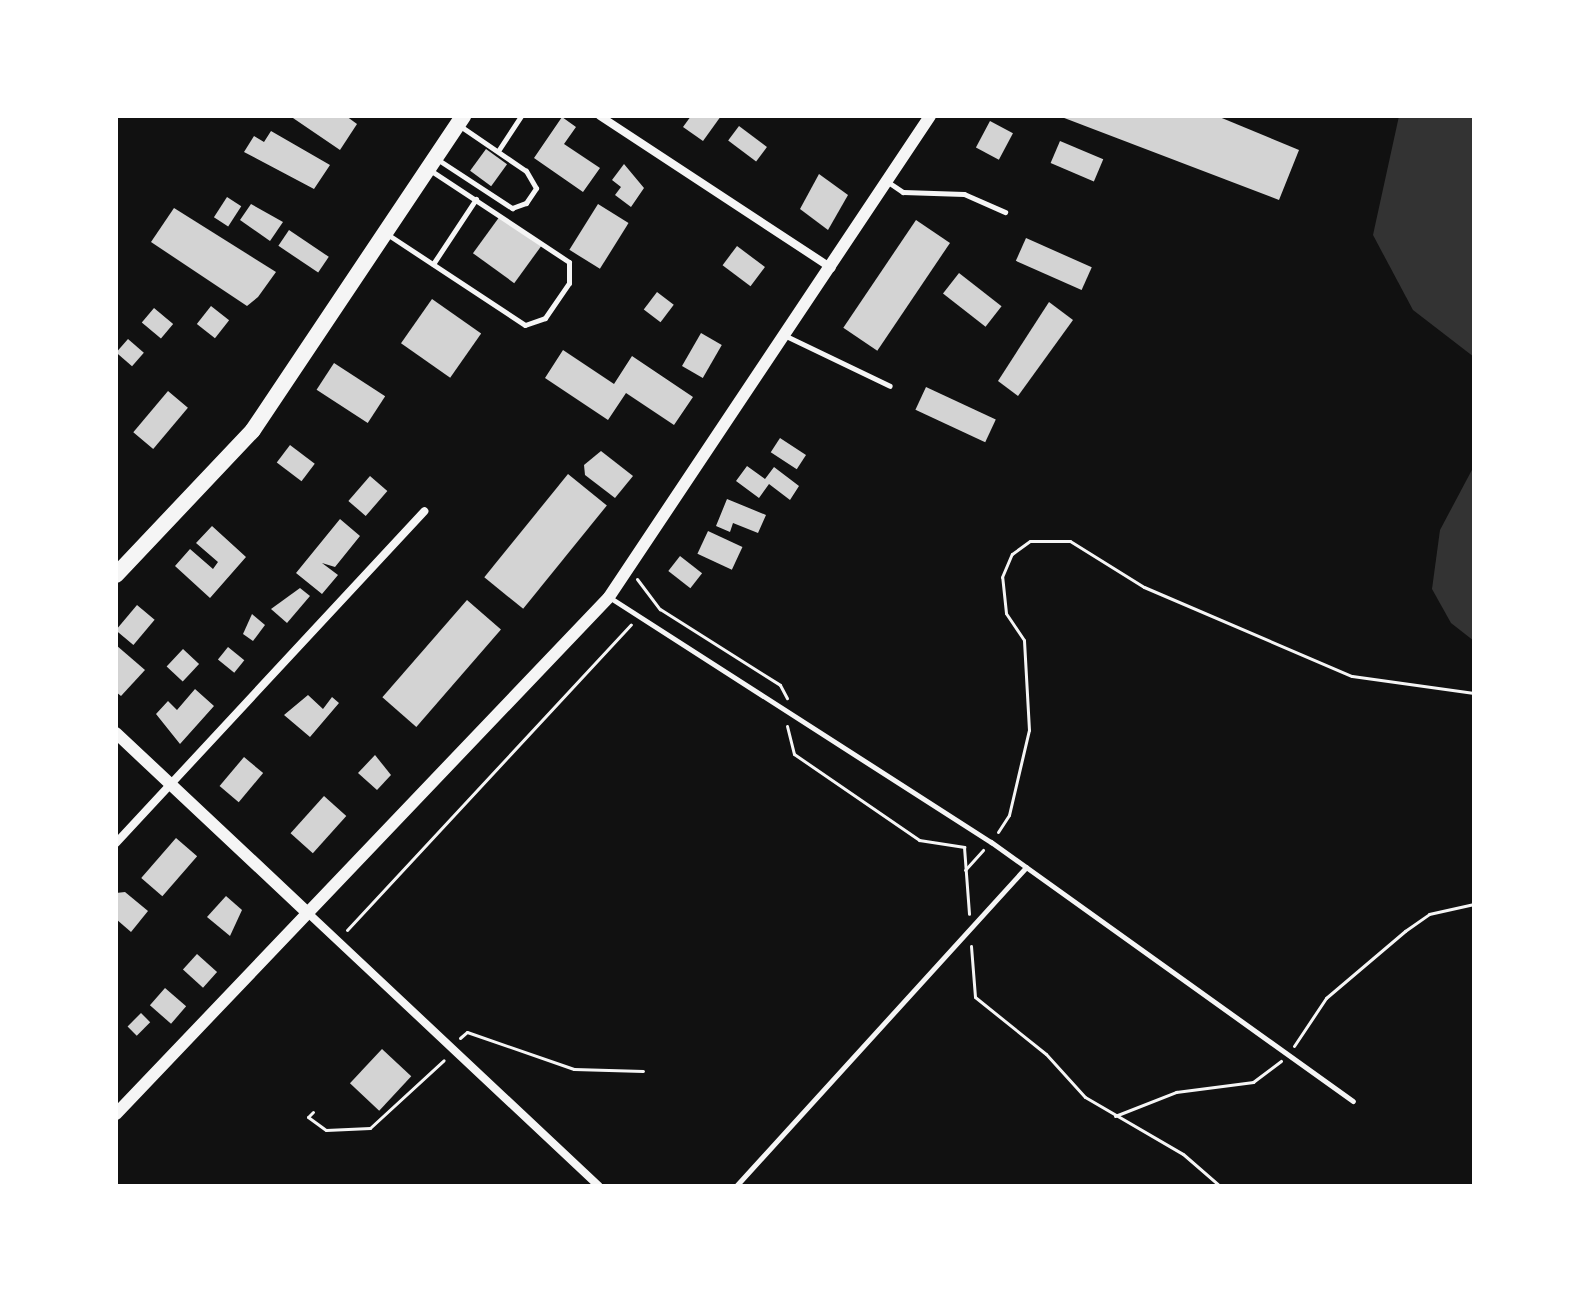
<!DOCTYPE html>
<style>
body{margin:0}
#map{position:relative;width:1590px;height:1302px;overflow:hidden;background:#111;font-family:"DM Sans",sans-serif}
div>[style]{position:absolute}
.water>*{inset:0;background:#333}
.building>*{inset:0;background:#d3d3d3;transform-origin:0 0}
.path>*{height:3px;margin:-1.5px;padding:0 1.5px;transform-origin:1.5px;border-radius:1.5px;background:#f5f5f5}
.service>*{height:5px;margin:-2.5px;padding:0 2.5px;transform-origin:2.5px;border-radius:2.5px;background:#f5f5f5}
.minor>*{height:8px;margin:-4px;padding:0 4px;transform-origin:4px;border-radius:4px;background:#f5f5f5}
.tertiary>*{height:12px;margin:-6px;padding:0 6px;transform-origin:6px;border-radius:6px;background:#f5f5f5}
.primary>*{height:16px;margin:-8px;padding:0 8px;transform-origin:8px;border-radius:8px;background:#f5f5f5}
span{translate:-50% -50%;white-space:nowrap;text-align:center;line-height:1.15;-webkit-text-stroke:6px #fff;paint-order:stroke}
.frame{position:absolute;inset:0;border:118px solid #fff;pointer-events:none}
</style>
<div id="map">
<div class="water">
<i style="clip-path:polygon(1399px 116px,1474px 116px,1474px 357px,1413px 310px,1373px 235px)"></i>
<i style="clip-path:polygon(1474px 466px,1474px 641px,1451px 623px,1432px 589px,1440px 530px)"></i>
</div>
<div class="building">
<i style="clip-path:polygon(290px 116px,346px 116px,357px 124px,340px 150px)"></i>
<i style="clip-path:polygon(691px 116px,721px 116px,703px 141px,683px 127px)"></i>
<i style="clip-path:polygon(1059px 116px,1217px 116px,1299px 150px,1279px 200px)"></i>
<i style="clip-path:polygon(562px 117px,576px 127px,564px 144px,600px 168px,583px 192px,534px 158px)"></i>
<i style="left:990px;top:121px;width:26px;height:30px;rotate:28deg"></i>
<i style="left:739px;top:126px;width:35px;height:18px;rotate:37deg"></i>
<i style="clip-path:polygon(271px 131px,330px 165px,314px 189px,244px 152px,254px 136px,264px 142px)"></i>
<i style="left:1060px;top:141px;width:47px;height:24px;rotate:23deg"></i>
<i style="left:486px;top:149px;width:26px;height:27px;rotate:36deg"></i>
<i style="clip-path:polygon(624px 164px,644px 188px,631px 207px,615px 195px,621px 187px,612px 180px)"></i>
<i style="clip-path:polygon(819px 174px,848px 195px,828px 230px,800px 209px)"></i>
<i style="left:227px;top:197px;width:17px;height:24px;rotate:33deg"></i>
<i style="clip-path:polygon(251px 204px,283px 222px,270px 241px,240px 220px)"></i>
<i style="left:598px;top:204px;width:36px;height:54px;rotate:32deg"></i>
<i style="clip-path:polygon(174px 208px,276px 272px,258px 297px,247px 306px,151px 242px)"></i>
<i style="left:500px;top:216px;width:51px;height:46px;rotate:36deg"></i>
<i style="left:916px;top:220px;width:41px;height:130px;rotate:34deg"></i>
<i style="left:289px;top:230px;width:48px;height:19px;rotate:34deg"></i>
<i style="left:1026px;top:238px;width:72px;height:25px;rotate:24deg"></i>
<i style="left:737px;top:246px;width:35px;height:24px;rotate:37deg"></i>
<i style="left:959px;top:273px;width:54px;height:26px;rotate:38deg"></i>
<i style="left:657px;top:292px;width:21px;height:22px;rotate:37deg"></i>
<i style="left:432px;top:299px;width:60px;height:54px;rotate:35deg"></i>
<i style="clip-path:polygon(1049px 302px,1073px 320px,1018px 396px,998px 381px)"></i>
<i style="left:211px;top:306px;width:23px;height:23px;rotate:38deg"></i>
<i style="left:154px;top:308px;width:25px;height:19px;rotate:40deg"></i>
<i style="left:701px;top:333px;width:24px;height:38px;rotate:30deg"></i>
<i style="left:128px;top:339px;width:21px;height:18px;rotate:41deg"></i>
<i style="clip-path:polygon(563px 350px,614px 384px,632px 356px,693px 397px,674px 425px,626px 393px,608px 420px,545px 378px)"></i>
<i style="left:334px;top:363px;width:61px;height:32px;rotate:33deg"></i>
<i style="left:926px;top:387px;width:77px;height:25px;rotate:25deg"></i>
<i style="left:168px;top:391px;width:26px;height:54px;rotate:40deg"></i>
<i style="left:780px;top:438px;width:31px;height:17px;rotate:33deg"></i>
<i style="left:290px;top:445px;width:31px;height:22px;rotate:37deg"></i>
<i style="clip-path:polygon(601px 451px,633px 476px,615px 498px,585px 475px,584px 465px)"></i>
<i style="clip-path:polygon(747px 466px,765px 479px,774px 467px,799px 486px,790px 500px,769px 484px,759px 498px,736px 481px)"></i>
<i style="left:568px;top:474px;width:50px;height:133px;rotate:39deg"></i>
<i style="left:370px;top:476px;width:23px;height:33px;rotate:41deg"></i>
<i style="clip-path:polygon(727px 499px,766px 515px,758px 533px,733px 523px,730px 532px,716px 526px)"></i>
<i style="clip-path:polygon(340px 519px,360px 536px,335px 567px,322px 563px,338px 575px,322px 594px,296px 573px)"></i>
<i style="clip-path:polygon(212px 526px,246px 557px,210px 598px,175px 566px,190px 549px,213px 569px,218px 562px,196px 543px)"></i>
<i style="left:708px;top:531px;width:38px;height:25px;rotate:25deg"></i>
<i style="left:680px;top:556px;width:28px;height:19px;rotate:38deg"></i>
<i style="clip-path:polygon(300px 588px,310px 596px,287px 623px,271px 609px)"></i>
<i style="left:467px;top:600px;width:45px;height:129px;rotate:41deg"></i>
<i style="left:137px;top:605px;width:23px;height:33px;rotate:40deg"></i>
<i style="clip-path:polygon(252px 614px,265px 625px,253px 641px,243px 634px)"></i>
<i style="clip-path:polygon(116px 645px,145px 670px,121px 696px,116px 692px)"></i>
<i style="left:228px;top:647px;width:21px;height:16px;rotate:39deg"></i>
<i style="left:183px;top:649px;width:22px;height:24px;rotate:43deg"></i>
<i style="clip-path:polygon(195px 689px,214px 706px,180px 744px,156px 714px,168px 701px,177px 710px)"></i>
<i style="clip-path:polygon(308px 695px,323px 709px,332px 697px,339px 703px,310px 737px,284px 715px)"></i>
<i style="clip-path:polygon(375px 755px,391px 775px,377px 790px,358px 773px)"></i>
<i style="left:244px;top:757px;width:25px;height:38px;rotate:40deg"></i>
<i style="left:324px;top:796px;width:30px;height:50px;rotate:42deg"></i>
<i style="left:176px;top:838px;width:28px;height:53px;rotate:41deg"></i>
<i style="clip-path:polygon(125px 892px,148px 911px,131px 932px,116px 919px,116px 893px)"></i>
<i style="clip-path:polygon(226px 896px,242px 910px,230px 936px,207px 917px)"></i>
<i style="left:197px;top:954px;width:27px;height:21px;rotate:42deg"></i>
<i style="left:165px;top:988px;width:28px;height:23px;rotate:41deg"></i>
<i style="left:141px;top:1013px;width:13px;height:19px;rotate:45deg"></i>
<i style="left:382px;top:1049px;width:40px;height:47px;rotate:43deg"></i>
</div>
<div class="path">
<i style="left:637px;top:579px;width:38px;rotate:53deg"></i>
<i style="left:660px;top:609px;width:142px;rotate:32.3deg"></i>
<i style="left:780px;top:685px;width:15px;rotate:62deg"></i>
<i style="left:787px;top:726px;width:29px;rotate:76deg"></i>
<i style="left:794px;top:754px;width:152px;rotate:34.5deg"></i>
<i style="left:919px;top:840px;width:46px;rotate:8.8deg"></i>
<i style="left:964px;top:847px;width:67px;rotate:85.7deg"></i>
<i style="left:998px;top:832px;width:20px;rotate:-57deg"></i>
<i style="left:1009px;top:815px;width:87px;rotate:-76.8deg"></i>
<i style="left:1029px;top:730px;width:90px;rotate:-93.2deg"></i>
<i style="left:1024px;top:640px;width:32px;rotate:-124deg"></i>
<i style="left:1006px;top:613px;width:36px;rotate:-96deg"></i>
<i style="left:1002px;top:577px;width:25px;rotate:-67deg"></i>
<i style="left:1012px;top:554px;width:22px;rotate:-36deg"></i>
<i style="left:1030px;top:541px;width:40px"></i>
<i style="left:1070px;top:541px;width:87px;rotate:31.9deg"></i>
<i style="left:1144px;top:587px;width:226px;rotate:23.2deg"></i>
<i style="left:1352px;top:676px;width:123px;rotate:7.9deg"></i>
<i style="left:965px;top:870px;width:27px;rotate:-48deg"></i>
<i style="left:347px;top:930px;width:417px;rotate:-47.1deg"></i>
<i style="left:971px;top:946px;width:51px;rotate:85.5deg"></i>
<i style="left:975px;top:997px;width:91px;rotate:38.8deg"></i>
<i style="left:1046px;top:1054px;width:58px;rotate:47.8deg"></i>
<i style="left:1085px;top:1097px;width:113px;rotate:30.2deg"></i>
<i style="left:1183px;top:1154px;width:49px;rotate:40.9deg"></i>
<i style="left:460px;top:1038px;width:9px;rotate:-41deg"></i>
<i style="left:467px;top:1032px;width:113px;rotate:19.1deg"></i>
<i style="left:574px;top:1069px;width:69px;rotate:1.7deg"></i>
<i style="left:1294px;top:1046px;width:58px;rotate:-56.3deg"></i>
<i style="left:1326px;top:998px;width:104px;rotate:-40.3deg"></i>
<i style="left:1405px;top:931px;width:29px;rotate:-35deg"></i>
<i style="left:1429px;top:914px;width:46px;rotate:-12.5deg"></i>
<i style="left:313px;top:1112px;width:7px;rotate:135deg"></i>
<i style="left:308px;top:1117px;width:22px;rotate:36deg"></i>
<i style="left:326px;top:1130px;width:44px;rotate:-2.6deg"></i>
<i style="left:370px;top:1128px;width:100px;rotate:-42.6deg"></i>
<i style="left:1115px;top:1116px;width:66px;rotate:-21.5deg"></i>
<i style="left:1176px;top:1092px;width:78px;rotate:-7.4deg"></i>
<i style="left:1253px;top:1082px;width:35px;rotate:-37deg"></i>
</div>
<div class="service">
<i style="left:498px;top:151px;width:42px;rotate:-56.7deg"></i>
<i style="left:437px;top:159px;width:90px;rotate:33.2deg"></i>
<i style="left:512px;top:208px;width:15px;rotate:-20deg"></i>
<i style="left:526px;top:203px;width:18px;rotate:-56deg"></i>
<i style="left:536px;top:188px;width:20px;rotate:-120deg"></i>
<i style="left:526px;top:171px;width:80px;rotate:-145.7deg"></i>
<i style="left:888px;top:182px;width:18px;rotate:34deg"></i>
<i style="left:903px;top:192px;width:61px;rotate:1.9deg"></i>
<i style="left:964px;top:194px;width:45px;rotate:23.7deg"></i>
<i style="left:387px;top:234px;width:165px;rotate:33.4deg"></i>
<i style="left:525px;top:325px;width:21px;rotate:-19deg"></i>
<i style="left:545px;top:318px;width:42px;rotate:-55.6deg"></i>
<i style="left:569px;top:283px;width:21px;rotate:-90deg"></i>
<i style="left:569px;top:262px;width:167px;rotate:-146.5deg"></i>
<i style="left:433px;top:264px;width:78px;rotate:-56.5deg"></i>
<i style="left:786px;top:336px;width:115px;rotate:25.7deg"></i>
<i style="left:609px;top:597px;width:454px;rotate:32.7deg"></i>
<i style="left:991px;top:842px;width:445px;rotate:35.6deg"></i>
<i style="left:736px;top:1186px;width:431px;rotate:-47.7deg"></i>
</div>
<div class="minor">
<i style="left:600px;top:116px;width:277px;rotate:33.3deg"></i>
<i style="left:116px;top:843px;width:453px;rotate:-47.1deg"></i>
<i style="left:308px;top:913px;width:399px;rotate:43.2deg"></i>
</div>
<div class="tertiary">
<i style="left:116px;top:733px;width:263px;rotate:43.2deg"></i>
<i style="left:116px;top:1114px;width:714px;rotate:-46.36deg"></i>
<i style="left:609px;top:597px;width:578px;rotate:-56.28deg"></i>
</div>
<div class="primary">
<i style="left:116px;top:575px;width:199px;rotate:-46.6deg"></i>
<i style="left:253px;top:430px;width:378px;rotate:-56.2deg"></i>
</div>
<div class="frame"></div>
</div>
